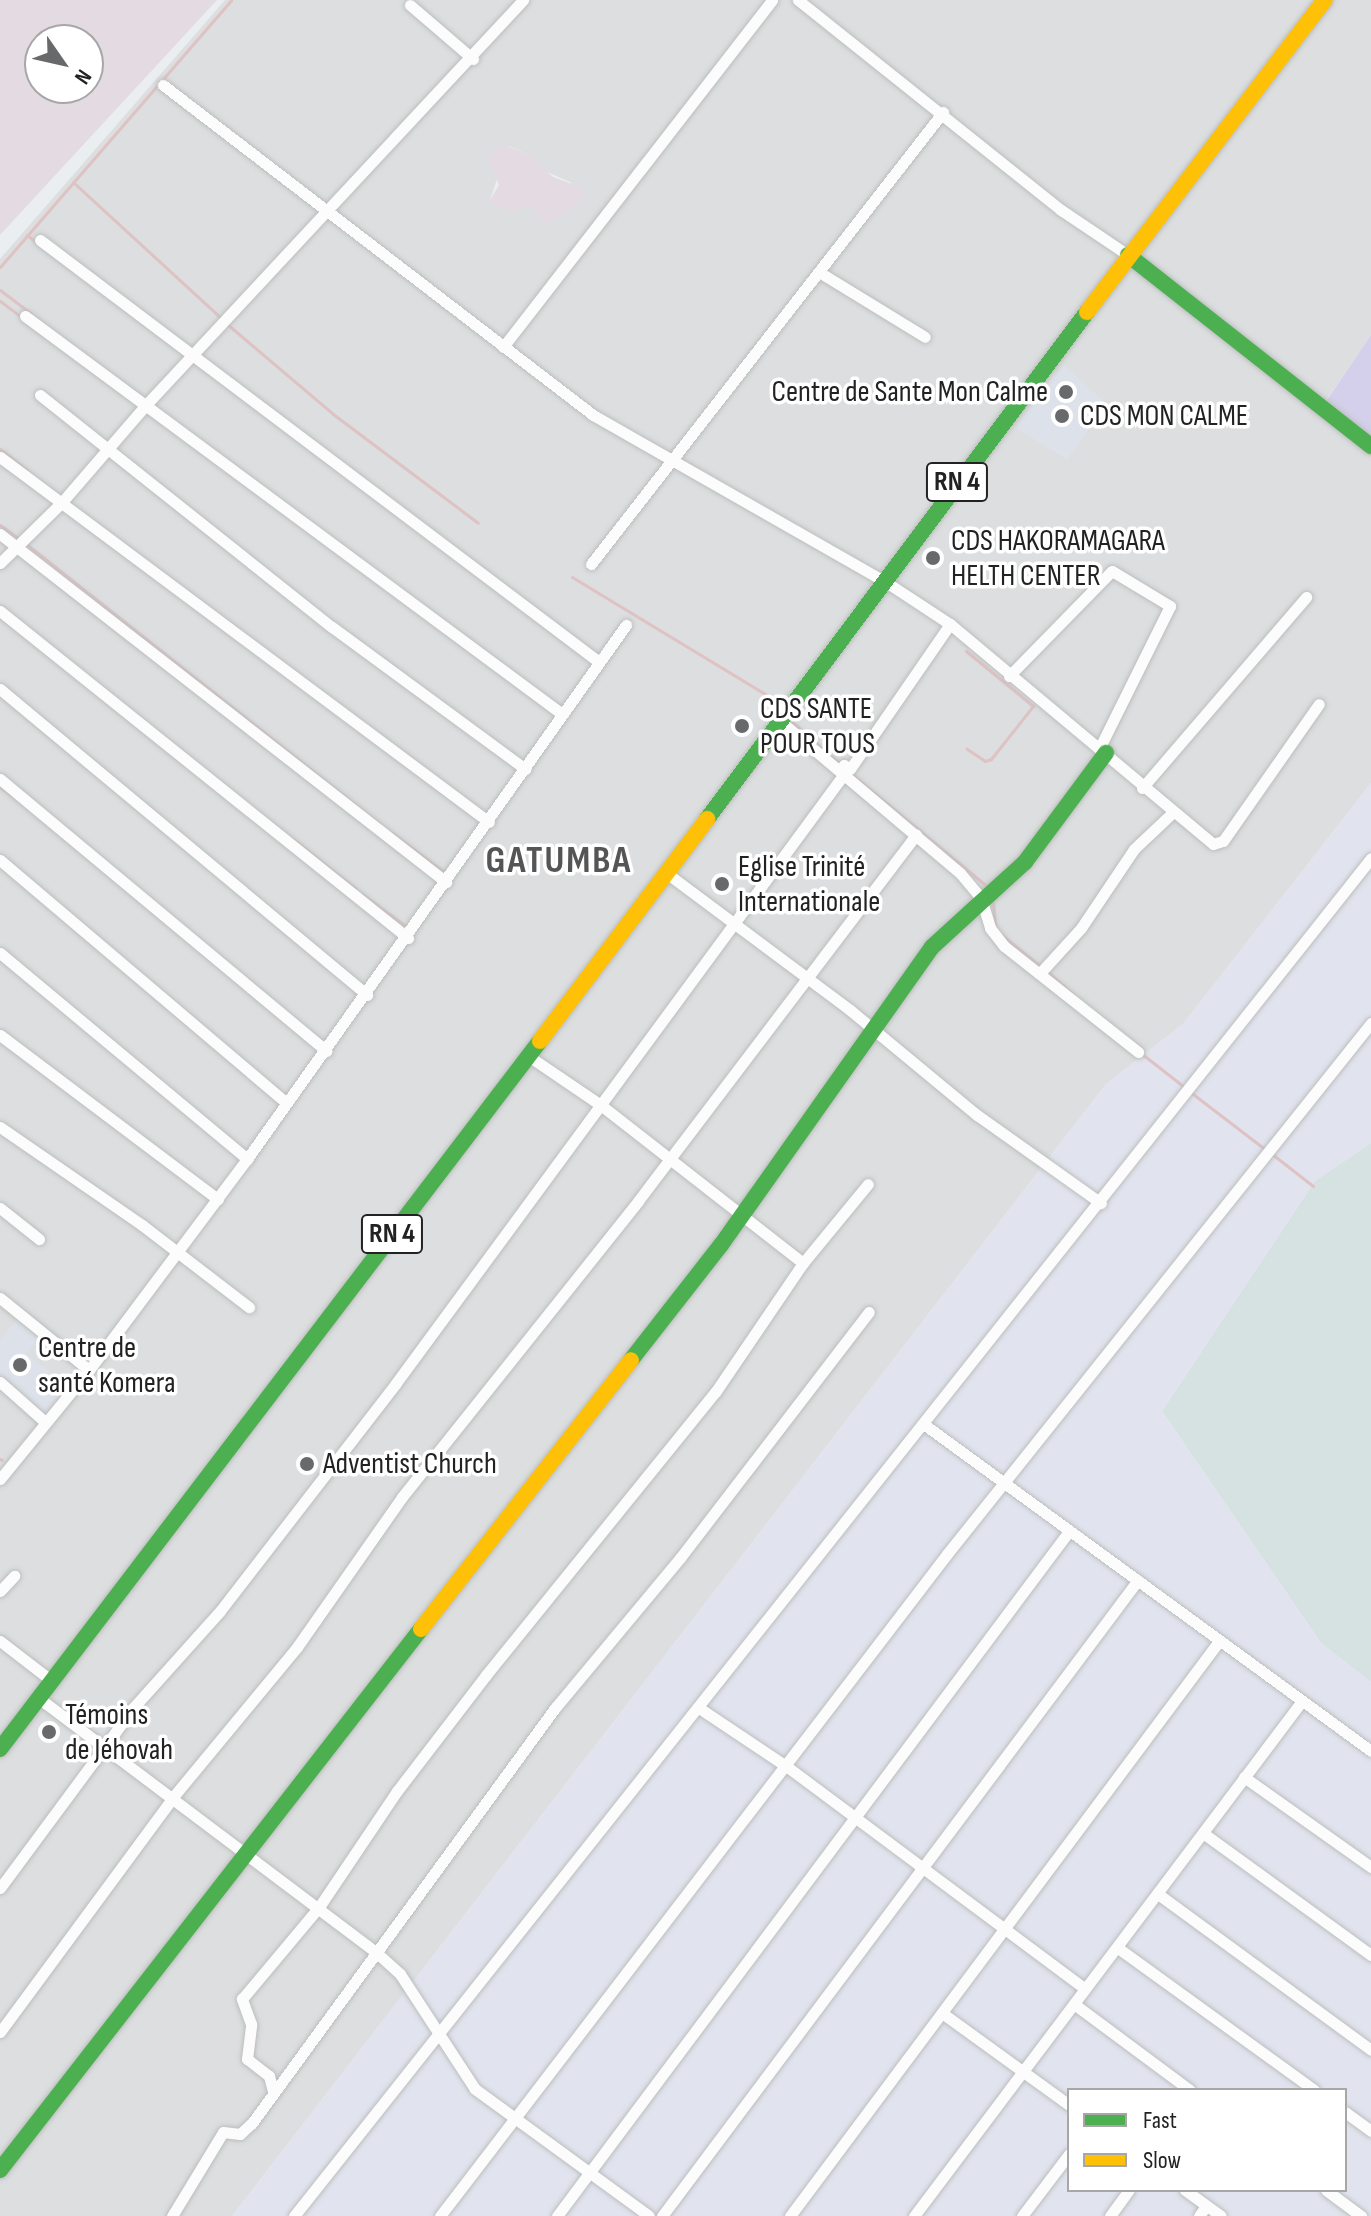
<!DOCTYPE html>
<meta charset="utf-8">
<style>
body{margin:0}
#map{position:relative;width:1371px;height:2216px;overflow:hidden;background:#ebeef0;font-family:"Sofia Sans Condensed",sans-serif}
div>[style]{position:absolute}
.residential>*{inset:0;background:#dcdedf}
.education>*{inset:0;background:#dde1ea}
.military>*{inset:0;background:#d6e1e2}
.farmland>*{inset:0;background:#e1e4ee}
.grass>*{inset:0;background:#d4cfea}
.wetland>*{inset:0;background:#e3dae2}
.stream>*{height:3px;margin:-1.5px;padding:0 1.5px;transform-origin:1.5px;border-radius:1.5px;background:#dec2c4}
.roads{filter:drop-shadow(0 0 2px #bcbebe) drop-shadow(0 0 2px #bcbebe)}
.street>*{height:11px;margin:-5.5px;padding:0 5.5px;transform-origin:5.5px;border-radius:5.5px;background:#fcfcfd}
.fast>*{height:16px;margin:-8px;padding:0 8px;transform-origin:8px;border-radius:8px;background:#4caf50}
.slow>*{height:16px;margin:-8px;padding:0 8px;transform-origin:8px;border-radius:8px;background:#ffc107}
.dots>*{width:22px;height:22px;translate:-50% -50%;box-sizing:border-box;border:4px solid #fff;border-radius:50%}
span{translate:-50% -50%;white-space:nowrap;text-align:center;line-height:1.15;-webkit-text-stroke:7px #fff;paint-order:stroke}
.shield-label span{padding:2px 6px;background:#fff;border:2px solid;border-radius:6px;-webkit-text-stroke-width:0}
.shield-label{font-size:28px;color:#222;font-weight:700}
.poi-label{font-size:30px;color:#222}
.right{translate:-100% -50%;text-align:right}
.left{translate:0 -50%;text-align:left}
.district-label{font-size:38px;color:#555;font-weight:700;letter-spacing:2px}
.legend{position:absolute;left:1067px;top:2088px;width:280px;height:104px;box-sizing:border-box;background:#fff;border:2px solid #a7a7a7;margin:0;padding:10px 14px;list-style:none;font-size:24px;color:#222}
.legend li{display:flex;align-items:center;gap:16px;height:40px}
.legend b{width:40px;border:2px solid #a7a7a7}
.north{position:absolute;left:24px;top:24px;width:80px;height:80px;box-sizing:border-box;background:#fff;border:2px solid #a7a7a7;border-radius:50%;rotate:124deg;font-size:22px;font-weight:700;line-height:32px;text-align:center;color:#222}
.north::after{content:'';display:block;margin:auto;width:28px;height:36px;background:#68696a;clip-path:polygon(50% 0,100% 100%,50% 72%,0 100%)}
</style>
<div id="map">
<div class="residential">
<i style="clip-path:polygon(evenodd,225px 0,1371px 0,1371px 335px,1318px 412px,1371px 455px,1371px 783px,1183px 1024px,1106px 1084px,232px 2216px,0 2216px,0 259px,225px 0,508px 146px,532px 156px,545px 171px,570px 182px,585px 197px,550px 224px,532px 206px,490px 200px,508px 146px)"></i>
</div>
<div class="education">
<i style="clip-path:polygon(1064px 365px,1107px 404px,1067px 460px,1016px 428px)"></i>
<i style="clip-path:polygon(20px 1316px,42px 1333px,26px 1354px,69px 1387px,45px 1414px,0 1377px,0 1340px)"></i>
</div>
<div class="military">
<i style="clip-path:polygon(1371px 1143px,1371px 1682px,1321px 1643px,1162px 1411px,1315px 1181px)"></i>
</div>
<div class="farmland">
<i style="clip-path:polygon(evenodd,1371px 783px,1371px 1143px,1315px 1181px,1162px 1411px,1321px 1643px,1371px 1682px,1371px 2216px,232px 2216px,1106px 1084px,1183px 1024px,1371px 783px,1069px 2090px,1345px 2090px,1345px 2190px,1069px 2190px,1069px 2090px)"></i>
</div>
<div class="grass">
<i style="clip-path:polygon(1371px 335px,1371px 455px,1318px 413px)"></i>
</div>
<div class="wetland">
<i style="clip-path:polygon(evenodd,0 0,217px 0,0 235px,0 0,40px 40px,88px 40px,88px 88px,40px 88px,40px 40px)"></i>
<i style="clip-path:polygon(502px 144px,532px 156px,553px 177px,580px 187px,585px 197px,550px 224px,538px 220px,532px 206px,512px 211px,494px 206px,490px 200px,499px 185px,487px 158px)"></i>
</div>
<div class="stream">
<i style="left:73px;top:182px;width:202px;rotate:42.6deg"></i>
<i style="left:27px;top:235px;width:13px;rotate:39deg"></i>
<i style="left:0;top:267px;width:353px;rotate:-49.1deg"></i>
<i style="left:0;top:290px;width:38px;rotate:37deg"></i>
<i style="left:0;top:301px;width:26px;rotate:37deg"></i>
<i style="left:227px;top:324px;width:139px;rotate:40.3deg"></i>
<i style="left:333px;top:414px;width:181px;rotate:36.9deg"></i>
<i style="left:0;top:449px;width:34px;rotate:38deg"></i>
<i style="left:0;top:525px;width:24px;rotate:36deg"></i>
<i style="left:25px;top:543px;width:453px;rotate:38.4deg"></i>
<i style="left:572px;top:577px;width:243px;rotate:31.2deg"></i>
<i style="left:966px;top:651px;width:87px;rotate:39.4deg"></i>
<i style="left:1033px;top:706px;width:68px;rotate:128.4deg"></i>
<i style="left:991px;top:759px;width:6px;rotate:162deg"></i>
<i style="left:985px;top:761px;width:22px;rotate:-146deg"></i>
<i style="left:790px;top:720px;width:68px;rotate:41.4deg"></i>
<i style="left:850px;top:773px;width:180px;rotate:39.6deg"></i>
<i style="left:0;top:787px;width:21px;rotate:35deg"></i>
<i style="left:392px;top:833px;width:69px;rotate:36.7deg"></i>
<i style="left:293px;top:839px;width:80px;rotate:38.4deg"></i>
<i style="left:362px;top:894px;width:56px;rotate:36.3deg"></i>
<i style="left:993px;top:902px;width:24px;rotate:85deg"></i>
<i style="left:1002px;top:935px;width:49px;rotate:39.2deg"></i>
<i style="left:1046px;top:970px;width:36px;rotate:42deg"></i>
<i style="left:1142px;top:1054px;width:52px;rotate:38deg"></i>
<i style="left:1189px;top:1091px;width:97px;rotate:37.5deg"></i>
<i style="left:1272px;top:1154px;width:52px;rotate:38deg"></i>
<i style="left:0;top:1459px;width:2px;rotate:27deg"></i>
</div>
<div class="roads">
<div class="street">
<i style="left:798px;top:0;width:337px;rotate:38.6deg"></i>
<i style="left:1061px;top:210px;width:81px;rotate:33.9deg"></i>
<i style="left:410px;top:5px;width:83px;rotate:40.6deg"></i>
<i style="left:163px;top:85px;width:542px;rotate:37.5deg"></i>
<i style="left:593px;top:415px;width:337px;rotate:29.7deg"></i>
<i style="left:886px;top:582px;width:77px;rotate:33.3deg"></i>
<i style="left:950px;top:624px;width:343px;rotate:39.9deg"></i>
<i style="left:1213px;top:844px;width:10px;rotate:-17deg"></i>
<i style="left:1223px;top:841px;width:167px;rotate:-55deg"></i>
<i style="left:40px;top:240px;width:700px;rotate:37.05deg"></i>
<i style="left:819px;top:272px;width:124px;rotate:31.5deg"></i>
<i style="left:25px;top:316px;width:668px;rotate:36.54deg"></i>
<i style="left:503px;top:347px;width:439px;rotate:-52.2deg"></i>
<i style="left:40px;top:395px;width:373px;rotate:38.5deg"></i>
<i style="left:332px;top:627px;width:240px;rotate:36.3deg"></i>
<i style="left:0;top:457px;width:610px;rotate:36.74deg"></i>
<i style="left:0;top:534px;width:566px;rotate:37.96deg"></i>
<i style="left:0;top:563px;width:87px;rotate:-44.5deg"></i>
<i style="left:62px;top:502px;width:124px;rotate:-49.2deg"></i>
<i style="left:143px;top:408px;width:558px;rotate:-47.04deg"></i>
<i style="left:591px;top:564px;width:573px;rotate:-52.09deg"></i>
<i style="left:0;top:611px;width:523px;rotate:38.71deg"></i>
<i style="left:1009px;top:676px;width:147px;rotate:-45.6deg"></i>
<i style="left:1112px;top:571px;width:68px;rotate:31.1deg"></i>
<i style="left:1170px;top:606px;width:157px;rotate:116.4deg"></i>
<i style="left:0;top:689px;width:478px;rotate:39.8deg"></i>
<i style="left:779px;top:720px;width:237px;rotate:40.2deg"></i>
<i style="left:960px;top:873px;width:33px;rotate:50deg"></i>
<i style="left:981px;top:898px;width:31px;rotate:73deg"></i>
<i style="left:990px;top:928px;width:23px;rotate:52deg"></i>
<i style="left:1004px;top:946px;width:171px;rotate:38.3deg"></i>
<i style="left:839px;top:770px;width:7px;rotate:-45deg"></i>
<i style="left:844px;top:765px;width:7px;rotate:34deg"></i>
<i style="left:850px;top:769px;width:176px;rotate:-55.4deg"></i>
<i style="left:0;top:779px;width:425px;rotate:39.8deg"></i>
<i style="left:1142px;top:788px;width:252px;rotate:-49.3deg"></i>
<i style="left:0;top:860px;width:374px;rotate:40.3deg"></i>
<i style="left:665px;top:872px;width:231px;rotate:36.7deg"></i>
<i style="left:850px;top:1010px;width:165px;rotate:39.6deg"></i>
<i style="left:977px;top:1115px;width:152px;rotate:35.4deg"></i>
<i style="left:0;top:953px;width:322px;rotate:39.8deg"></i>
<i style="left:1041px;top:972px;width:59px;rotate:-47.7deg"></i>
<i style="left:1081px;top:928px;width:95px;rotate:-56.1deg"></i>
<i style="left:1134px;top:849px;width:51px;rotate:-43.4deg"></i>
<i style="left:0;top:1035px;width:273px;rotate:37deg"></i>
<i style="left:527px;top:1055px;width:91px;rotate:34.2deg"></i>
<i style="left:602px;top:1106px;width:255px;rotate:38deg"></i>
<i style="left:0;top:1127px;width:173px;rotate:34.6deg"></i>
<i style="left:142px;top:1225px;width:135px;rotate:37.5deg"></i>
<i style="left:0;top:1208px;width:50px;rotate:38.5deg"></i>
<i style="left:0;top:1298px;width:114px;rotate:39deg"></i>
<i style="left:0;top:1382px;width:59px;rotate:41.6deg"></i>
<i style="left:925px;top:1425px;width:552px;rotate:36.16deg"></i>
<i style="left:0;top:1479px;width:141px;rotate:-50.8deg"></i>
<i style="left:89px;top:1370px;width:264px;rotate:-53.2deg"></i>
<i style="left:247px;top:1159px;width:655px;rotate:-54.64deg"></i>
<i style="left:0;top:1591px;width:21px;rotate:-47deg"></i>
<i style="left:0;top:1641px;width:67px;rotate:37.7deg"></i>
<i style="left:40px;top:1699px;width:423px;rotate:37deg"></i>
<i style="left:378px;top:1954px;width:30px;rotate:42deg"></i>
<i style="left:400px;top:1974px;width:137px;rotate:56.9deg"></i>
<i style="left:475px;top:2089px;width:215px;rotate:36.1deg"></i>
<i style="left:699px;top:1708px;width:105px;rotate:33.7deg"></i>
<i style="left:786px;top:1766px;width:373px;rotate:36.7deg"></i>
<i style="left:1244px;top:1777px;width:156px;rotate:35.3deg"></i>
<i style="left:1203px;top:1833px;width:208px;rotate:36deg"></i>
<i style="left:0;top:1888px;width:224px;rotate:-53.5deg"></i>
<i style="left:133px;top:1708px;width:130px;rotate:-48.1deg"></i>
<i style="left:220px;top:1611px;width:288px;rotate:-52.3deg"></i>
<i style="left:396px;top:1383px;width:756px;rotate:-53.66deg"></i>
<i style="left:1158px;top:1894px;width:264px;rotate:36.2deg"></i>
<i style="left:1118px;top:1948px;width:242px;rotate:35.9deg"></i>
<i style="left:1074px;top:2004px;width:144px;rotate:36.6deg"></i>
<i style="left:942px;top:2013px;width:157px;rotate:35.9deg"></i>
<i style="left:0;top:2032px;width:292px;rotate:-53.6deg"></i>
<i style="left:173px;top:1797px;width:195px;rotate:-50.4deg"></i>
<i style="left:297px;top:1647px;width:183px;rotate:-55deg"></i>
<i style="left:402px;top:1497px;width:379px;rotate:-51.4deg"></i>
<i style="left:638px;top:1201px;width:460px;rotate:-52.8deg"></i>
<i style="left:273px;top:2091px;width:16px;rotate:-105deg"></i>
<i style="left:269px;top:2076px;width:28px;rotate:-142deg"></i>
<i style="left:247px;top:2059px;width:35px;rotate:-83deg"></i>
<i style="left:251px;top:2024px;width:27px;rotate:-110deg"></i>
<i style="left:242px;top:1999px;width:120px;rotate:-50.1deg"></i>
<i style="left:319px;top:1907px;width:140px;rotate:-56.1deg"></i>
<i style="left:397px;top:1791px;width:146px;rotate:-52.5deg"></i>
<i style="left:486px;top:1675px;width:365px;rotate:-51deg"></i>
<i style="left:716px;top:1391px;width:155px;rotate:-55.8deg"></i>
<i style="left:803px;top:1263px;width:102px;rotate:-50.6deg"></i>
<i style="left:1345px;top:2112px;width:32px;rotate:36deg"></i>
<i style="left:1185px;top:2190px;width:44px;rotate:35.8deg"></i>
<i style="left:1326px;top:2190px;width:44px;rotate:36.6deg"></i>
<i style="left:172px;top:2216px;width:98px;rotate:-58.7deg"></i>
<i style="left:223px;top:2132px;width:17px;rotate:7deg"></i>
<i style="left:240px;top:2134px;width:16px;rotate:-43deg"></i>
<i style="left:252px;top:2123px;width:514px;rotate:-53.87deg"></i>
<i style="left:555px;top:1708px;width:195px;rotate:-50.2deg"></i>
<i style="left:680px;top:1558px;width:310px;rotate:-52.5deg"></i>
<i style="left:294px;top:2216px;width:1733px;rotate:-51.58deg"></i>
<i style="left:440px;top:2216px;width:834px;rotate:-52.55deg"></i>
<i style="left:947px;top:1554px;width:680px;rotate:-51.39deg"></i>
<i style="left:557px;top:2216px;width:855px;rotate:-53.22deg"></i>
<i style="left:662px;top:2216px;width:794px;rotate:-53.19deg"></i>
<i style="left:790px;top:2216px;width:717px;rotate:-53.27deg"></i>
<i style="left:914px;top:2216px;width:645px;rotate:-53.01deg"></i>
<i style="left:1022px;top:2216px;width:78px;rotate:-52.8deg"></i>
<i style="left:1110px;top:2216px;width:32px;rotate:-54deg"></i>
<i style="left:1199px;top:2216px;width:12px;rotate:-55deg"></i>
</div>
<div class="fast">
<i style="left:1128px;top:255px;width:309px;rotate:38.2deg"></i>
<i style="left:707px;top:819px;width:634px;rotate:-53.15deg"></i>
<i style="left:631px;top:1360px;width:146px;rotate:-52deg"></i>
<i style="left:721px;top:1245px;width:365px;rotate:-54.7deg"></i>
<i style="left:932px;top:947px;width:126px;rotate:-42.4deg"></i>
<i style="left:1025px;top:862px;width:136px;rotate:-53.4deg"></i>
<i style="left:0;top:1749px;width:890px;rotate:-52.67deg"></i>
<i style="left:0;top:2170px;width:686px;rotate:-52.11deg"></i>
</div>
<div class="slow">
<i style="left:1087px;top:312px;width:392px;rotate:-52.7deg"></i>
<i style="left:540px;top:1041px;width:278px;rotate:-53deg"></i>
<i style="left:421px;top:1629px;width:341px;rotate:-52deg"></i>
</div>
</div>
<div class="dots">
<i style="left:1066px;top:392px;background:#68696a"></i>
<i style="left:1062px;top:416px;background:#68696a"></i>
<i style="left:933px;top:558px;background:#68696a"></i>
<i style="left:742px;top:726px;background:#68696a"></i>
<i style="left:722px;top:884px;background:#68696a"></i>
<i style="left:20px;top:1365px;background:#68696a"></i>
<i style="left:307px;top:1464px;background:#68696a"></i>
<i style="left:49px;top:1732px;background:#68696a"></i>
</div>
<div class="shield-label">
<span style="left:957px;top:482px">RN 4</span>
<span style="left:392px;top:1234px">RN 4</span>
</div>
<div class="poi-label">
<span class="right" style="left:1048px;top:392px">Centre de Sante Mon Calme</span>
<span class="left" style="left:1080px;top:416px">CDS MON CALME</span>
<span class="left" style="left:951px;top:558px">CDS HAKORAMAGARA<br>HELTH CENTER</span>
<span class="left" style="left:760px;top:726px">CDS SANTE<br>POUR TOUS</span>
<span class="left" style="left:738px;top:884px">Eglise Trinité<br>Internationale</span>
<span class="left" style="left:38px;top:1365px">Centre de<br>santé Komera</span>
<span class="left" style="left:323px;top:1464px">Adventist Church</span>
<span class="left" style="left:65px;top:1732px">Témoins<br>de Jéhovah</span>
</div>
<div class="district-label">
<span style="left:559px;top:861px">GATUMBA</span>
</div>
<ul class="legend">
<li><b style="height:10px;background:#4caf50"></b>Fast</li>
<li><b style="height:10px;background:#ffc107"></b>Slow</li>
</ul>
<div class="north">N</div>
</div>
